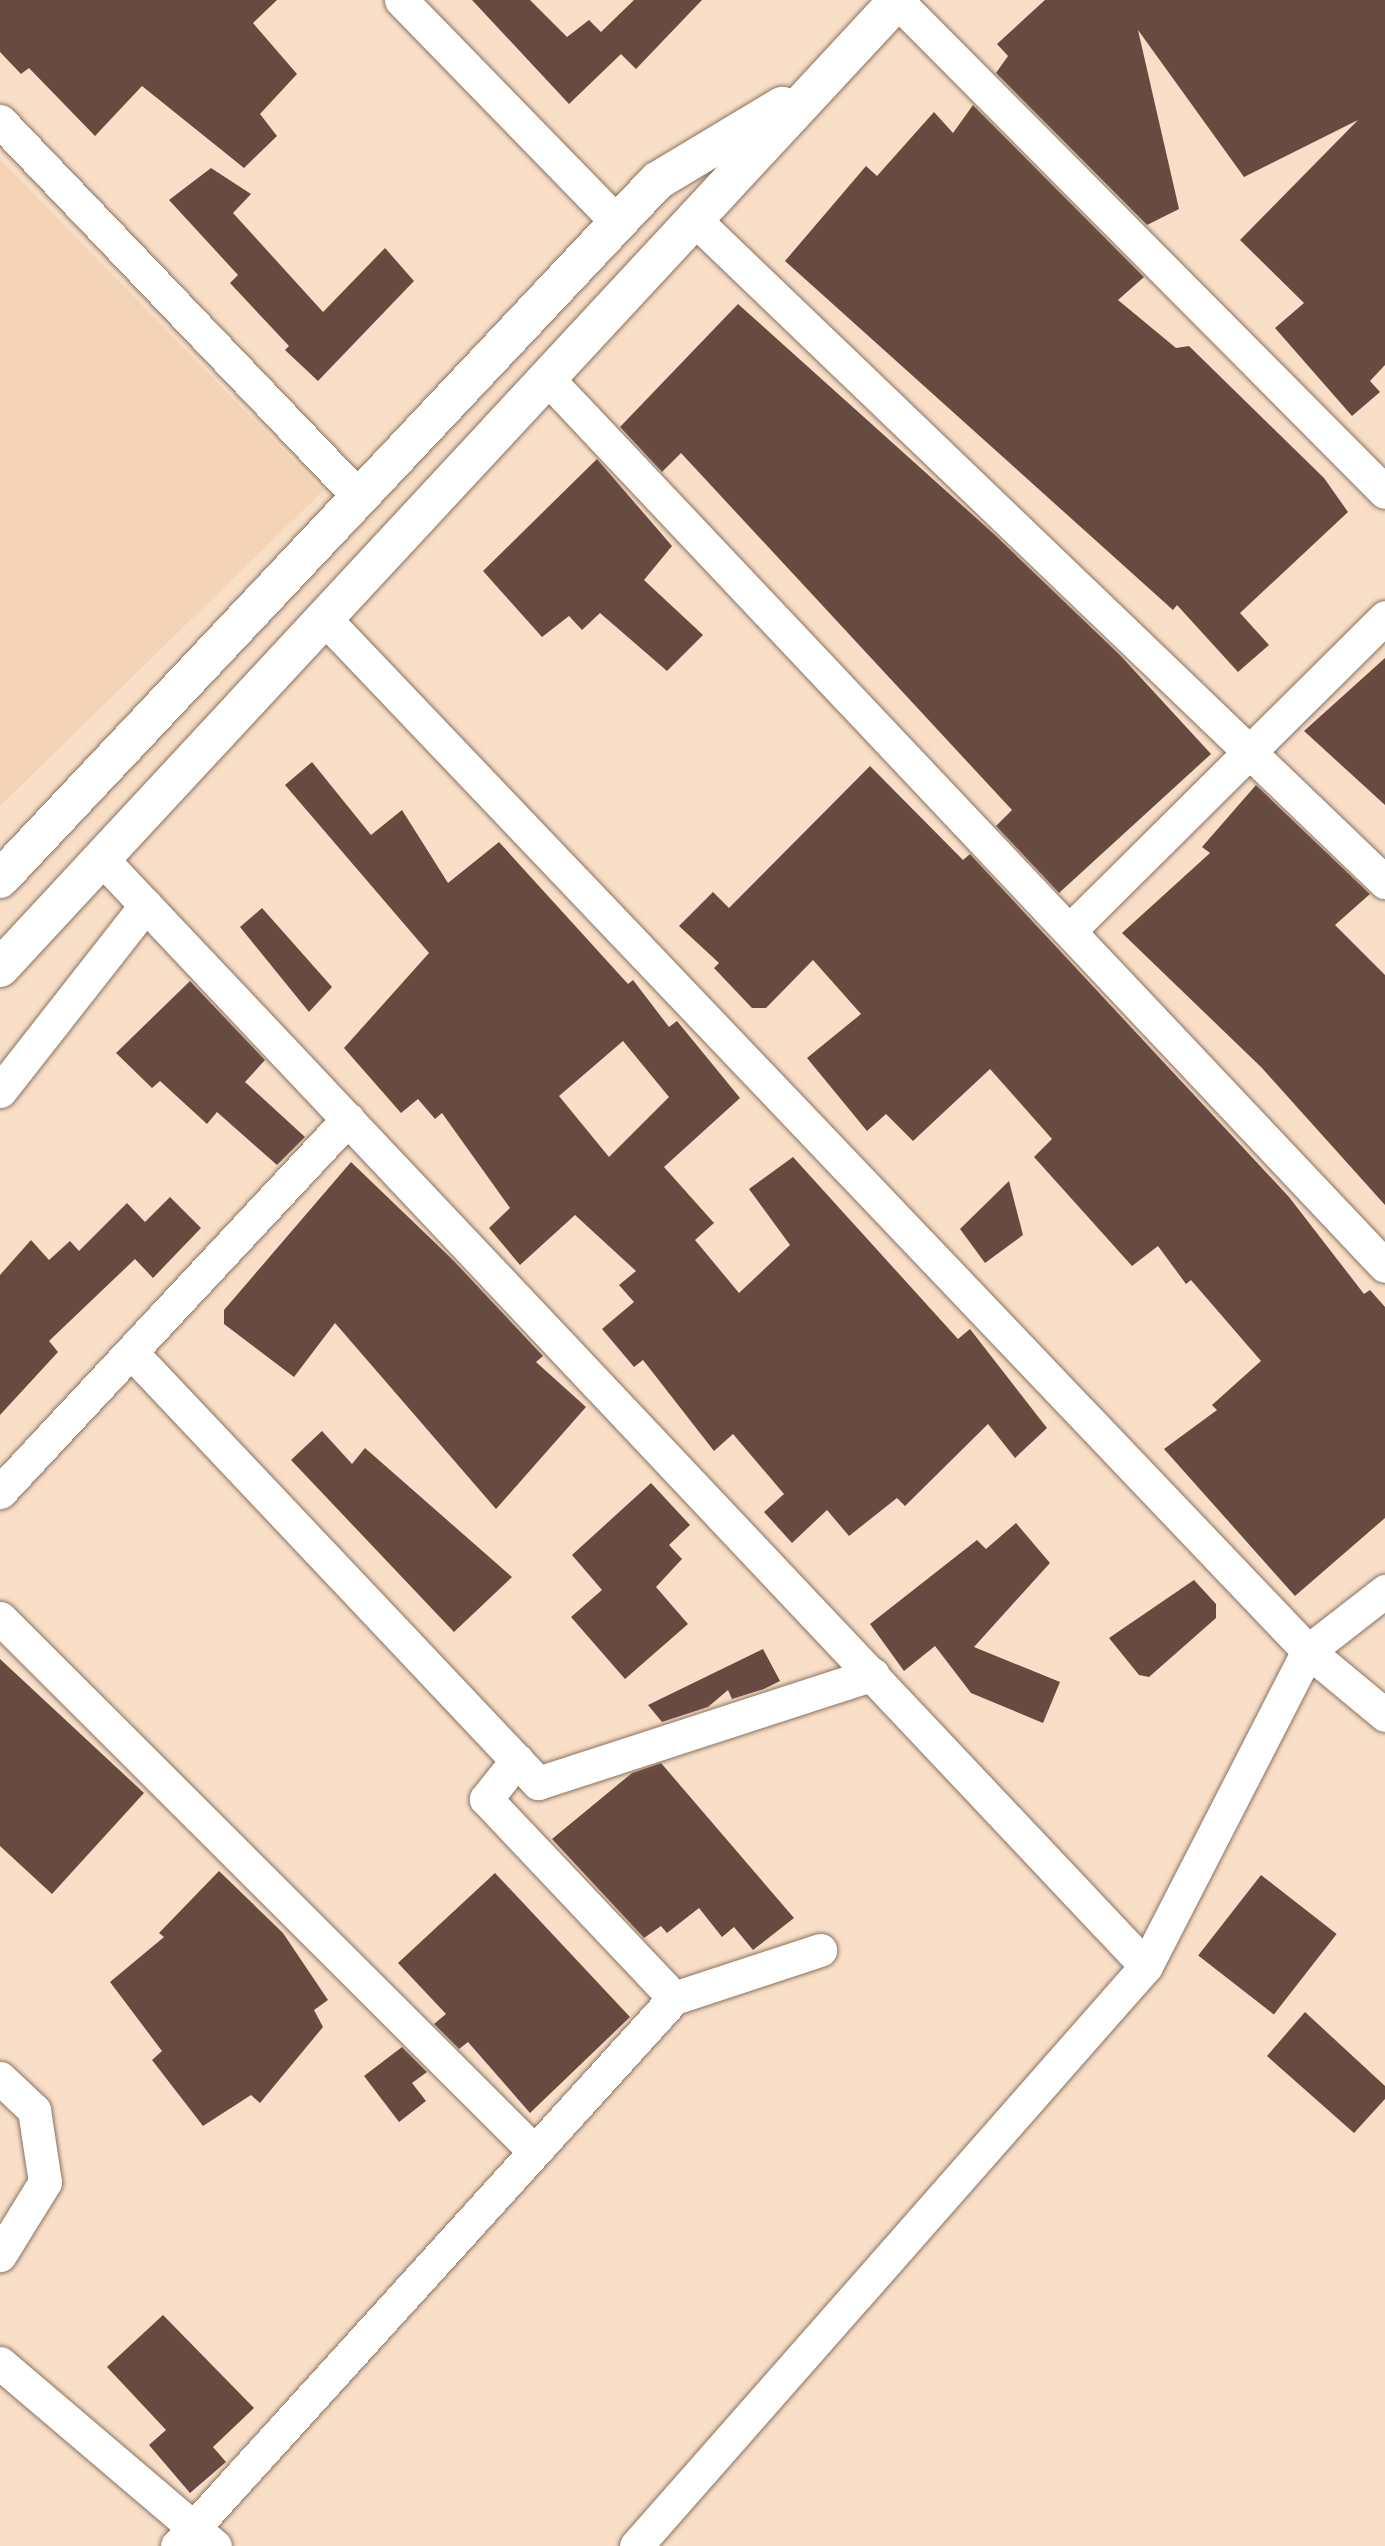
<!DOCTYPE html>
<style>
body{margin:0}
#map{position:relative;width:1385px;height:2546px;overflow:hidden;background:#f9dfc8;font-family:"Nunito Sans",sans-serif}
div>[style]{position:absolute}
.built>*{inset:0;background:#f4d3b7}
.building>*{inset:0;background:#684b40;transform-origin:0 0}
.roads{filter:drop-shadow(0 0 2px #8a725e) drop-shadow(0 0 2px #8a725e)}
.street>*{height:33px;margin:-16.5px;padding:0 16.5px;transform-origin:16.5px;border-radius:16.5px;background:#fff}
.primary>*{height:38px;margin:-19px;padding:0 19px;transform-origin:19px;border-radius:19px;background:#fff}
span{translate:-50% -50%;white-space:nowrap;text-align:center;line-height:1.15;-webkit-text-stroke:7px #fff;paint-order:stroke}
</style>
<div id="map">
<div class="built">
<i style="clip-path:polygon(0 159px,323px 491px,0 806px)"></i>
</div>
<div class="building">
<i style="clip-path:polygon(0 0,277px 0,253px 23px,297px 74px,260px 114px,277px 136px,244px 168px,142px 86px,95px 136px,29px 68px,21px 74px,0 52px)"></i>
<i style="clip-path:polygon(472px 0,530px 0,567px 37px,589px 20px,601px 32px,634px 0,702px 0,636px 69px,621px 54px,569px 104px)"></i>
<i style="clip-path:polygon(1045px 0,1385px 0,1385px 365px,1370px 381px,1380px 392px,1352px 416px,1275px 328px,1304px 303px,1240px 240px,1358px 120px,1244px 177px,1138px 30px,1179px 209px,1147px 225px,996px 73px,1008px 56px,997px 44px)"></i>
<i style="clip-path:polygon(973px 105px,1144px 277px,1118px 300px,1176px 348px,1189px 346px,1324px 478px,1348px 512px,1240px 613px,1269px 645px,1238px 672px,1177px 605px,1173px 610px,785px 261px,866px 166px,877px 176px,934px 112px,953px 133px)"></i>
<i style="clip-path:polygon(211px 168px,251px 194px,233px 213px,323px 312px,385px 248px,414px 281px,318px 381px,285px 350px,289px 346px,230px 283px,238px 275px,169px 200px)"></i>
<i style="clip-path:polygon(738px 304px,994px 534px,1120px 655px,1211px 754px,1059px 893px,996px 826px,1012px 810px,681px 453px,662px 472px,620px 427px)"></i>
<i style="clip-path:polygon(597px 459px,672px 546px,644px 580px,703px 635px,667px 671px,600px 613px,582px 630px,569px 616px,542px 637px,483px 571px)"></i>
<i style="clip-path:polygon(1385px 658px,1385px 805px,1304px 731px)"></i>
<i style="clip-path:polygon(evenodd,312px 762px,371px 835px,402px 810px,448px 883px,499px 842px,628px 984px,633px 980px,669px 1027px,677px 1021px,740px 1098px,664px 1167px,714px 1223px,695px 1240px,739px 1293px,790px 1245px,749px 1189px,793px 1157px,958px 1339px,970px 1329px,1047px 1428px,1015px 1458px,988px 1424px,905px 1506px,897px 1498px,849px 1536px,827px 1510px,792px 1543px,764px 1512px,784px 1494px,733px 1434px,714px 1451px,643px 1360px,634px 1367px,602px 1329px,634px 1302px,619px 1285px,636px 1271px,575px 1215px,520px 1265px,489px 1228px,510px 1208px,442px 1113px,435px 1119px,418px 1099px,401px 1113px,344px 1048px,429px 953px,285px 785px,312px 762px,623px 1041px,669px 1097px,609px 1157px,559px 1096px,623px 1041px)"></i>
<i style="clip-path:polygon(870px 766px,963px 860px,970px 854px,1289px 1197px,1364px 1294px,1370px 1290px,1385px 1307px,1385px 1518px,1295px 1596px,1164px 1449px,1217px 1410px,1212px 1405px,1261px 1361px,1191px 1280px,1186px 1284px,1158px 1246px,1132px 1266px,1034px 1157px,1052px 1139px,990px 1069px,913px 1141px,886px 1114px,867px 1131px,807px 1058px,861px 1014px,813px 960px,766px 1008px,752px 1008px,714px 968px,719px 963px,679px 926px,713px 892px,729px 908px)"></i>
<i style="clip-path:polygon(1256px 785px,1370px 894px,1335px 925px,1385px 975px,1385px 1205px,1261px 1067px,1122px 933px,1210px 853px,1202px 847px)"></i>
<i style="clip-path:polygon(262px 908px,332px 987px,309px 1012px,240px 927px)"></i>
<i style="clip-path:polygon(190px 981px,265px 1060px,245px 1082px,305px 1137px,277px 1165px,217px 1112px,207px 1124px,160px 1081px,152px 1088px,116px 1053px)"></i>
<i style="clip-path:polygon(351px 1162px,453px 1260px,543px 1356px,536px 1362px,586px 1407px,496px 1509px,335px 1323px,294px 1377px,224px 1324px,224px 1310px)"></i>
<i style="clip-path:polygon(1009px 1181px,1023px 1235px,985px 1263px,960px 1229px)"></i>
<i style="clip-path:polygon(170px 1197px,201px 1228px,153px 1278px,135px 1259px,49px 1341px,58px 1352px,0 1415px,0 1275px,31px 1240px,49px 1260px,70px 1241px,79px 1251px,127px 1203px,145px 1222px)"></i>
<i style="clip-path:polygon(322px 1431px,352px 1464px,365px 1448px,512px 1577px,454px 1632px,291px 1460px)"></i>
<i style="clip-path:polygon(651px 1483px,690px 1525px,669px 1545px,682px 1559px,656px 1587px,688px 1624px,625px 1679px,571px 1617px,602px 1590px,572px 1555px)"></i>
<i style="clip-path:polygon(1016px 1523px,1050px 1563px,974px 1647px,1060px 1682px,1043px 1723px,971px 1693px,935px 1646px,904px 1671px,870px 1624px,977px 1540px,986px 1549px)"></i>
<i style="clip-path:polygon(1194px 1580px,1216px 1604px,1216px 1618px,1149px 1677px,1139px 1675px,1109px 1638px)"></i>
<i style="clip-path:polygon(763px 1649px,780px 1681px,764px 1689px,732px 1699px,728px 1690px,708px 1707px,662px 1722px,648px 1705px)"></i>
<i style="clip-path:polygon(0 1659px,144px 1793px,52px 1894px,0 1846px)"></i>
<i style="clip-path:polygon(661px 1763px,794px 1918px,753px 1950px,734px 1927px,722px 1937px,699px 1908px,667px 1933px,661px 1926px,644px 1938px,552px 1839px,632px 1773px)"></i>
<i style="clip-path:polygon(219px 1871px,283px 1933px,328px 2000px,314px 2010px,323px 2027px,260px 2103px,251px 2095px,203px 2126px,152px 2060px,162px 2051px,110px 1982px,164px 1937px,159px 1933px)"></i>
<i style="clip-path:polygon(495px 1873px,630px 2017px,530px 2113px,468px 2042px,459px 2049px,434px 2024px,446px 2014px,398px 1963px)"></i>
<i style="left:1261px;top:1875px;width:96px;height:102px;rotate:38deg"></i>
<i style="clip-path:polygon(1305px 2012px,1385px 2086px,1385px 2099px,1354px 2133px,1267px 2056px)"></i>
<i style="clip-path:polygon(402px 2047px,427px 2072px,412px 2083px,426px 2101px,399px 2122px,364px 2076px)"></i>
<i style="clip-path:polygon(163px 2315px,254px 2408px,213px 2447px,226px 2462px,190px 2493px,149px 2445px,166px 2430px,107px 2367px)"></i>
</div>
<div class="roads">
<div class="street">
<i style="left:401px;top:0;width:310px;rotate:45.8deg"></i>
<i style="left:897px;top:1px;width:692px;rotate:45.18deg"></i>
<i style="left:0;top:121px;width:520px;rotate:46.32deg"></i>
<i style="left:694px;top:219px;width:958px;rotate:43.82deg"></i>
<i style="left:546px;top:377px;width:1222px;rotate:46.66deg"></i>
<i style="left:324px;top:618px;width:1427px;rotate:46.39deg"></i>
<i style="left:1308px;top:1651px;width:100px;rotate:39.7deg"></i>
<i style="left:101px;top:858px;width:1523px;rotate:46.68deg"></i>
<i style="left:1070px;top:930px;width:444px;rotate:-44.8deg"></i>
<i style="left:0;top:1091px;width:236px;rotate:-51.9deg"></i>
<i style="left:131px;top:1352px;width:593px;rotate:46.64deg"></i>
<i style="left:538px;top:1783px;width:352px;rotate:-18deg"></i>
<i style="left:0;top:1492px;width:510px;rotate:-46.99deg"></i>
<i style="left:0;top:1618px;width:754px;rotate:44.95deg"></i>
<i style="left:517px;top:1760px;width:50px;rotate:128.5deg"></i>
<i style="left:486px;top:1799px;width:274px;rotate:46.6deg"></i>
<i style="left:0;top:2078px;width:47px;rotate:43.3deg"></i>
<i style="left:34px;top:2110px;width:73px;rotate:81.3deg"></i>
<i style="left:45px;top:2182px;width:86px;rotate:121.7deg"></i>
<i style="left:0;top:2363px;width:282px;rotate:40.4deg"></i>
<i style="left:177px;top:2546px;width:740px;rotate:-47.79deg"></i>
<i style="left:674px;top:1998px;width:154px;rotate:-18.2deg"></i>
<i style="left:636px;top:2546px;width:772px;rotate:-48.67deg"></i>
<i style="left:1146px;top:1966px;width:354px;rotate:-62.8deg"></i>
<i style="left:1308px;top:1651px;width:98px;rotate:-37.9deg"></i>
</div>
<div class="primary">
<i style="left:0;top:879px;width:959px;rotate:-46.73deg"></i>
<i style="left:657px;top:181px;width:146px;rotate:-31deg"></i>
<i style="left:0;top:968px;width:1320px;rotate:-47.15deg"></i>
</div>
</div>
</div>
